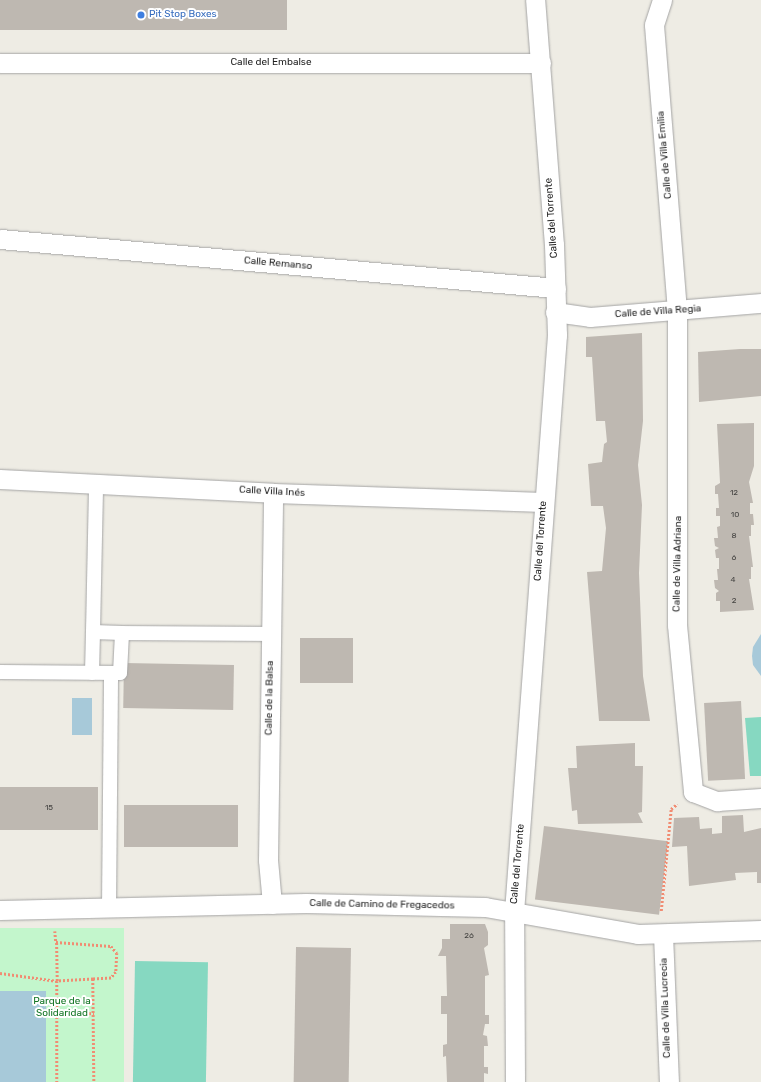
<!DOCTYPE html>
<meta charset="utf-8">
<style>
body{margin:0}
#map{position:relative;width:761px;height:1082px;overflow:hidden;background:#eeece4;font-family:Rubik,sans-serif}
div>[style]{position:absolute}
.park>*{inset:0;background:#c3f6cc;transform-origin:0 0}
.pitch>*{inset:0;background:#86d8c1;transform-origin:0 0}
.water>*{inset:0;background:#a7c9d9;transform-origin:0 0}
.building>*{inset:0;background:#beb8b1;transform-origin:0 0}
.path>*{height:2.5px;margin-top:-1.25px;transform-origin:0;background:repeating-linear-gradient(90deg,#f18c72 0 2px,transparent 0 4px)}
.roads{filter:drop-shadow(0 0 1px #a4a4a4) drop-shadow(0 0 1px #a4a4a4)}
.pedestrian>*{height:14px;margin:-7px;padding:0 7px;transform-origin:7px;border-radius:7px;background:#fff}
.minor>*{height:19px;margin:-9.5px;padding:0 9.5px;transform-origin:9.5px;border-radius:9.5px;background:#fff}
.dots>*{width:11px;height:11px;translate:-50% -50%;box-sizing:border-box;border:2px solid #fff;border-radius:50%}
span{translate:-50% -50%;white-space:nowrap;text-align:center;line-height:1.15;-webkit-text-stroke:4px #fff;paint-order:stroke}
.number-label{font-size:8px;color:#454442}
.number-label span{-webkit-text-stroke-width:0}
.shop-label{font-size:10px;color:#366cbe}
.left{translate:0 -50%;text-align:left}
.street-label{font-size:10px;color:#1d1d1d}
.park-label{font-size:10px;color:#127524}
</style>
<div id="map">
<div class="park">
<i style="left:124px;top:928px;width:154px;height:124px;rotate:90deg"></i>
</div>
<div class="pitch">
<i style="clip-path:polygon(761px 717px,761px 776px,750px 776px,745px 718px)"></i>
<i style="left:135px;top:961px;width:73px;height:121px;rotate:1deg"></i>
</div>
<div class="water">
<i style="clip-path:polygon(761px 634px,761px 676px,753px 665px,752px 656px,753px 647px)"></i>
<i style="left:72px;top:698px;width:20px;height:37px"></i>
<i style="left:46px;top:991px;width:91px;height:46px;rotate:90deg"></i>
</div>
<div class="building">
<i style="left:0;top:0;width:287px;height:30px"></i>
<i style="clip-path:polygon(642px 333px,643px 421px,638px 465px,642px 505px,639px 573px,643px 676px,650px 721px,599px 721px,587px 572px,602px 571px,606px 528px,603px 506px,591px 506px,588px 464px,602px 462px,604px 444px,607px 442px,605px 421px,596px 421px,592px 357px,586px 357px,586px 337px)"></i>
<i style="clip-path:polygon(740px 349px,761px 349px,761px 396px,699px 402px,698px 352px)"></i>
<i style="clip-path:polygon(754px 423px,754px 466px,749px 482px,753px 503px,750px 503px,750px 514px,753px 514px,754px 525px,751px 525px,751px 536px,749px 536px,753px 567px,751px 567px,751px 579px,749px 579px,754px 610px,720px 612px,720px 601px,716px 601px,716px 593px,719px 591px,715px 588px,714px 580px,718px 580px,717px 569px,719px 569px,719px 558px,716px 558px,715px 550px,719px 548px,715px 546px,714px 538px,718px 538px,717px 527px,720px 526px,720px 516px,716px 516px,716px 508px,719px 508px,718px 494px,715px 494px,715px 486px,720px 483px,717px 424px)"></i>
<i style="left:353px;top:638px;width:45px;height:53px;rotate:90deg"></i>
<i style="left:124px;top:663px;width:110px;height:45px;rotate:1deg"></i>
<i style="left:741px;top:701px;width:78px;height:37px;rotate:87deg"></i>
<i style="clip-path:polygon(635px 743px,635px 766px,643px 766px,642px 812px,638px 813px,643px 823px,578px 824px,577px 810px,572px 811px,568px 768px,577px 768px,576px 746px)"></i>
<i style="left:0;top:787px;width:98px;height:43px"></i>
<i style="left:238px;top:805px;width:42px;height:114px;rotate:90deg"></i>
<i style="clip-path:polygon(743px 815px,744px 832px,761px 828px,761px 883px,757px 883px,757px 872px,735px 873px,736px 880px,689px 886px,687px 846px,672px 847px,674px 818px,699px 817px,700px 829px,712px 828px,712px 834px,722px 833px,722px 816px)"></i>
<i style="left:544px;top:826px;width:125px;height:74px;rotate:7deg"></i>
<i style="clip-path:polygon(450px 924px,485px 924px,488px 932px,488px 945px,484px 948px,489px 975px,485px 976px,485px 1015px,489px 1015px,489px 1024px,485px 1024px,483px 1035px,487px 1036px,488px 1046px,484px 1046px,484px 1067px,488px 1067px,488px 1074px,484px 1073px,484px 1082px,447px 1082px,446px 1056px,443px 1057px,443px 1045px,447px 1044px,447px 1014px,441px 1014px,441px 996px,447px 996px,446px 956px,438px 956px,442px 948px,442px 939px,450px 939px)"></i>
<i style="left:296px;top:947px;width:55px;height:135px;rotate:1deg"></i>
</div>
<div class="path">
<i style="left:661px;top:911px;width:102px;rotate:-84.4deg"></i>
<i style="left:671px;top:809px;width:8px;rotate:-40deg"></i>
<i style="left:55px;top:931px;width:11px;rotate:85deg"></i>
<i style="left:0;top:973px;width:58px;rotate:8deg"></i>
<i style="left:57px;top:981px;width:101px;rotate:90deg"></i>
<i style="left:93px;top:979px;width:36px;rotate:177deg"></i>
<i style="left:57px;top:981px;width:39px;rotate:-91deg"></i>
<i style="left:56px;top:942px;width:55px;rotate:4.2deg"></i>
<i style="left:111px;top:946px;width:9px;rotate:49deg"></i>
<i style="left:117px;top:953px;width:19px;rotate:93deg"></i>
<i style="left:116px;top:972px;width:8px;rotate:130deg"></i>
<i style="left:111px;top:978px;width:18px;rotate:177deg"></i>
<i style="left:93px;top:979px;width:103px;rotate:89.4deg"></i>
<i style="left:57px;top:1015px;width:37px;rotate:-3deg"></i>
</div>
<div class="roads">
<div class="pedestrian">
<i style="left:93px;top:632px;width:149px;rotate:-88.8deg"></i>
<i style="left:122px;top:633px;width:149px;rotate:0.4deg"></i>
<i style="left:0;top:672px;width:120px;rotate:0.5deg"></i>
<i style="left:120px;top:673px;width:40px;rotate:-87.1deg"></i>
<i style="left:122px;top:633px;width:29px;rotate:-178deg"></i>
<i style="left:93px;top:632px;width:41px;rotate:91.4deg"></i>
<i style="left:109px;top:908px;width:235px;rotate:-89.5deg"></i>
</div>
<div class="minor">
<i style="left:662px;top:0;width:26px;rotate:108deg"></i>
<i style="left:654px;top:25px;width:287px;rotate:85.4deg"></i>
<i style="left:677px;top:311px;width:314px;rotate:90deg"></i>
<i style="left:677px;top:625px;width:168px;rotate:84.5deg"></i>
<i style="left:693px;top:792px;width:26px;rotate:21deg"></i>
<i style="left:717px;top:801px;width:44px;rotate:-3.9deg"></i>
<i style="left:0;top:63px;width:541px"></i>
<i style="left:0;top:239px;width:558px;rotate:5.04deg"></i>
<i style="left:555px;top:312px;width:35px;rotate:8deg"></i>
<i style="left:590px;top:317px;width:172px;rotate:-4.7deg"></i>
<i style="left:0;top:479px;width:273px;rotate:2.9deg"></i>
<i style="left:273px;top:493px;width:270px;rotate:1.9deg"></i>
<i style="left:272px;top:904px;width:44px;rotate:-95.2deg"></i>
<i style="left:268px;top:860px;width:367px;rotate:-89.2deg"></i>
<i style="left:0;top:910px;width:306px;rotate:-1.3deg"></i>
<i style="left:306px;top:903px;width:179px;rotate:1.3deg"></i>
<i style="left:485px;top:907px;width:155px;rotate:10deg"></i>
<i style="left:638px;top:934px;width:123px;rotate:-1.9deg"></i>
<i style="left:663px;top:934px;width:148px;rotate:87.7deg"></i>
<i style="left:515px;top:1082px;width:170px;rotate:-90.3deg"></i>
<i style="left:514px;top:912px;width:579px;rotate:-85.74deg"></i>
<i style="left:557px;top:335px;width:90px;rotate:-91.9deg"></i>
<i style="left:554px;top:245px;width:246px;rotate:-94.4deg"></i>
</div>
</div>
<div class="dots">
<i style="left:141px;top:15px;background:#3f7fe0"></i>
</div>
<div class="number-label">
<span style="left:734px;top:493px">12</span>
<span style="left:735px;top:515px">10</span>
<span style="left:734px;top:536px">8</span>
<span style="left:734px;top:558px">6</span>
<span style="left:733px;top:580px">4</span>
<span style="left:734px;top:601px">2</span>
<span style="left:49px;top:808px">15</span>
<span style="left:469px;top:936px">26</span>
</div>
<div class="shop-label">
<span class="left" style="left:149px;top:15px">Pit Stop Boxes</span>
</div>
<div class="street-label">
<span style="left:271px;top:63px">Calle del Embalse</span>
<span style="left:665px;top:155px;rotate:-95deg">Calle de Villa Emilia</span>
<span style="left:552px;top:218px;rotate:-94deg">Calle del Torrente</span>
<span style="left:278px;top:264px;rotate:5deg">Calle Remanso</span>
<span style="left:658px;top:312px;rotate:-4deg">Calle de Villa Regia</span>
<span style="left:272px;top:492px;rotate:3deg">Calle Villa Inés</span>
<span style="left:541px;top:541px;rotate:-86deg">Calle del Torrente</span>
<span style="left:678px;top:564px;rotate:-89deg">Calle de Villa Adriana</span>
<span style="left:270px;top:698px;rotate:-89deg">Calle de la Balsa</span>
<span style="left:518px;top:864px;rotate:-85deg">Calle del Torrente</span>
<span style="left:382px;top:905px;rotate:1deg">Calle de Camino de Fregacedos</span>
<span style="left:666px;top:1008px;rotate:-92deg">Calle de Villa Lucrecia</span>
</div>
<div class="park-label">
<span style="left:62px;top:1007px">Parque de la<br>Solidaridad</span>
</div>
</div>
